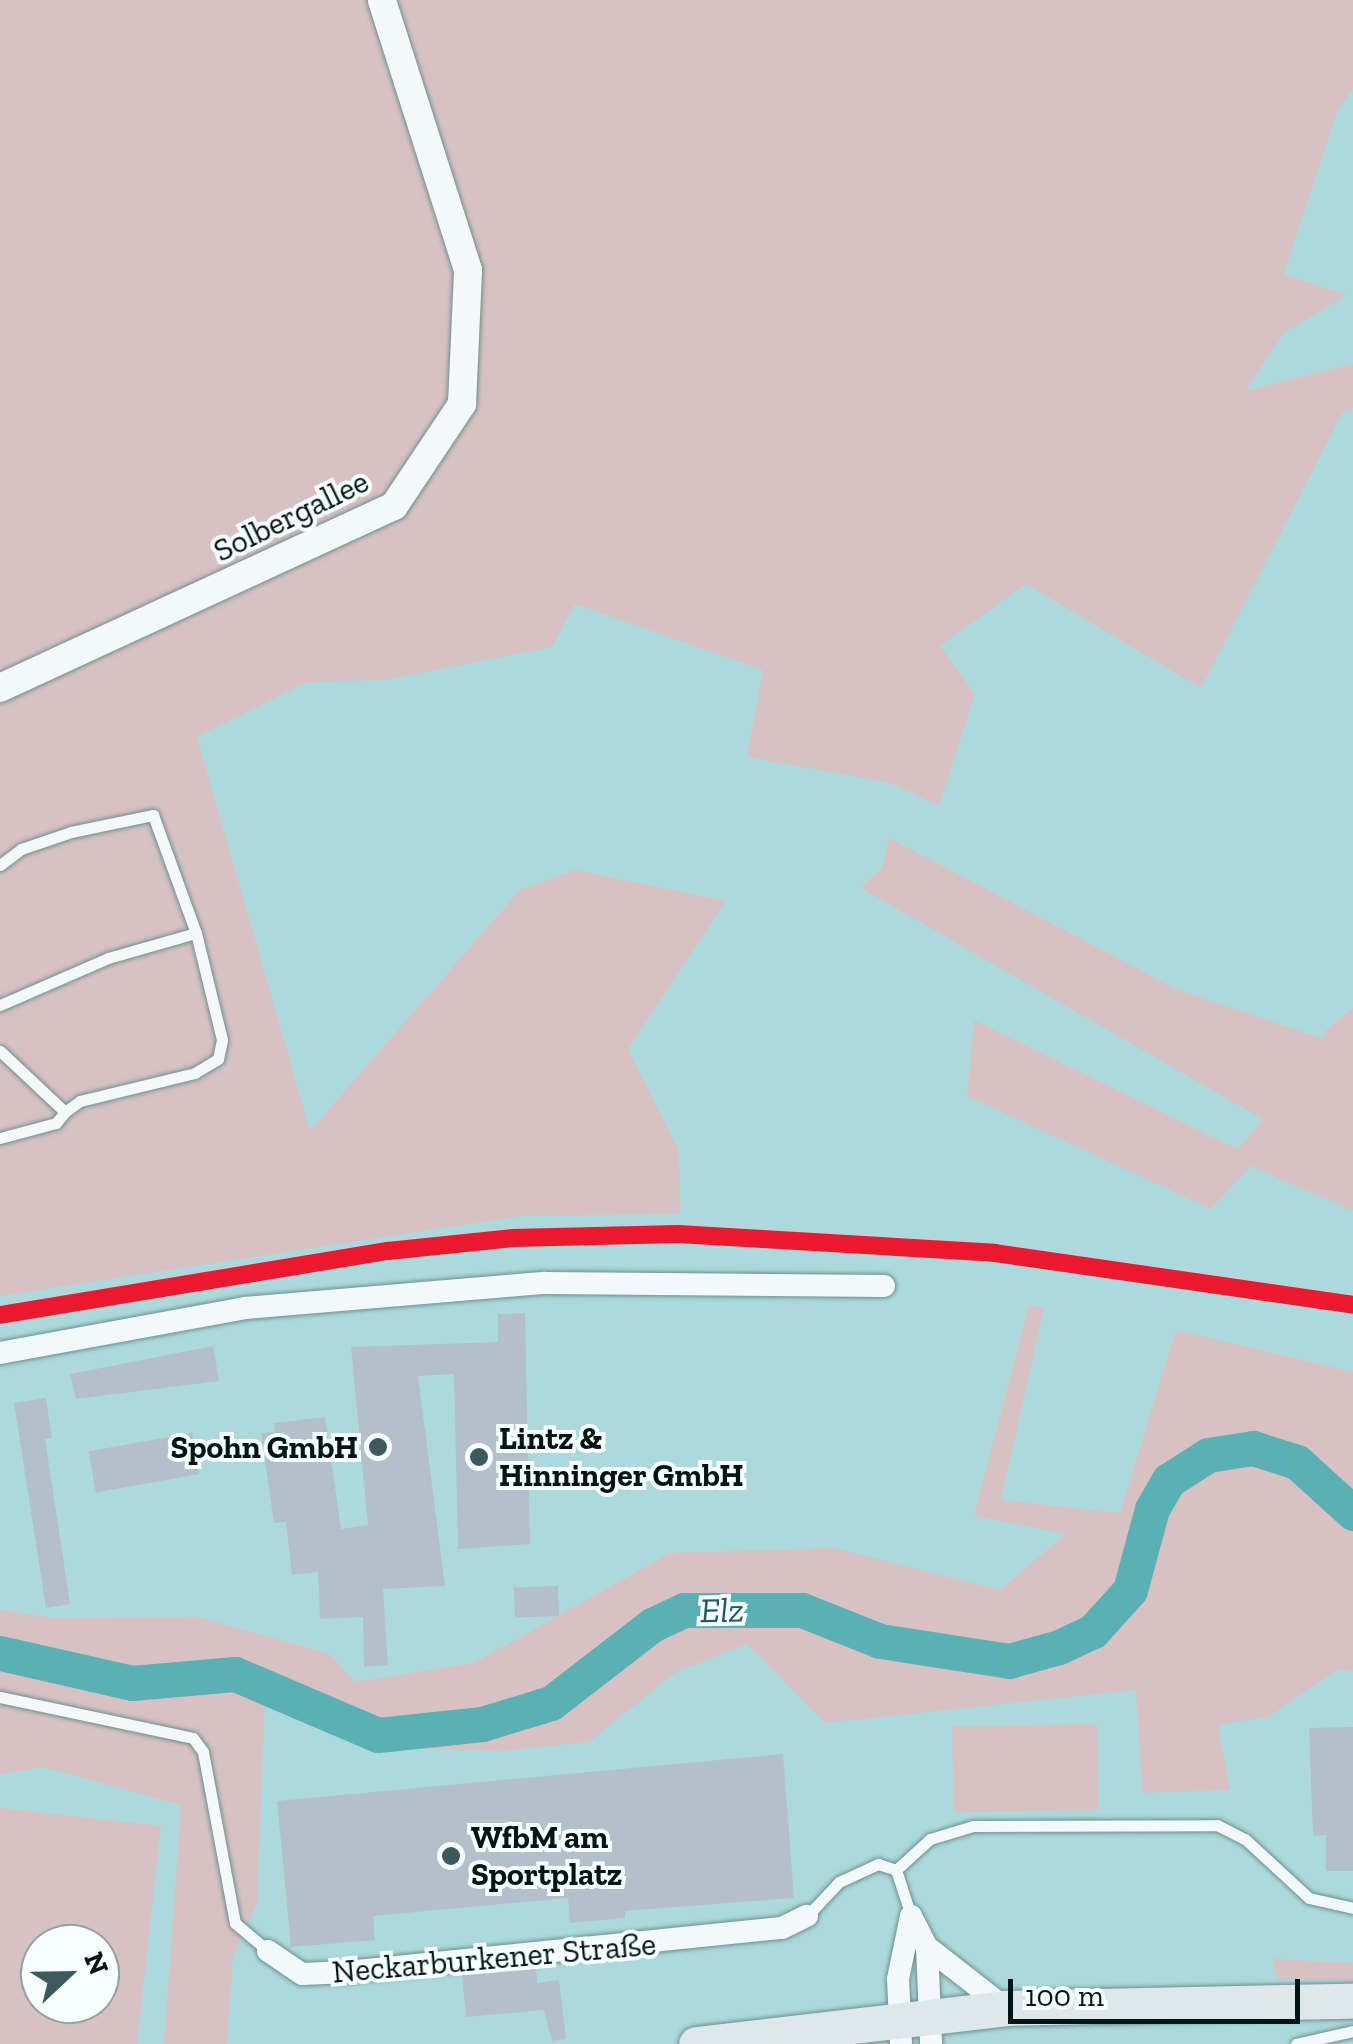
<!DOCTYPE html>
<meta charset="utf-8">
<style>
body{margin:0}
#map{position:relative;width:1353px;height:2044px;overflow:hidden;background:#acdadc;font-family:"Zilla Slab",serif}
div>[style]{position:absolute}
.green>*{inset:0;background:#d8c1c2;transform-origin:0 0}
.river>*{height:35px;margin:-17.5px;padding:0 17.5px;transform-origin:17.5px;border-radius:17.5px;background:#59b1b6}
.building>*{inset:0;background:#b3c0cb;transform-origin:0 0}
.roads{filter:drop-shadow(0 0 2px #6e9091) drop-shadow(0 0 2px #6e9091)}
.service>*{height:11px;margin:-5.5px;padding:0 5.5px;transform-origin:5.5px;border-radius:5.5px;background:#f3f9fa}
.minor>*{height:22px;margin:-11px;padding:0 11px;transform-origin:11px;border-radius:11px;background:#f3f9fa}
.tertiary>*{height:28px;margin:-14px;padding:0 14px;transform-origin:14px;border-radius:14px;background:#f3f9fa}
.primary>*{height:35px;margin:-17.5px;padding:0 17.5px;transform-origin:17.5px;border-radius:17.5px;background:#dee8ec}
.rail-1>*{height:18px;margin:-9px;padding:0 9px;transform-origin:9px;border-radius:9px;background:#ec192e}
.dots>*{width:28px;height:28px;translate:-50% -50%;box-sizing:border-box;border:5px solid #f6fefe;border-radius:50%}
span{translate:-50% -50%;white-space:nowrap;text-align:center;line-height:1.15;-webkit-text-stroke:8px #f6fefe;paint-order:stroke}
.street-label{font-size:32px;color:#001516}
.poi-label{font-size:32px;color:#001516;font-weight:700}
.left{translate:0 -50%;text-align:left}
.right{translate:-100% -50%;text-align:right}
.water-label{font-size:35px;color:#215b5e;font-style:italic}
.north{position:absolute;left:20px;top:1924px;width:100px;height:100px;box-sizing:border-box;background:#f6fefe;border:2px solid #94a1a1;border-radius:50%;rotate:68deg;font-size:28px;font-weight:700;line-height:40px;text-align:center;color:#001516}
.north::after{content:'';display:block;margin:auto;width:35px;height:45px;background:#3c5a5b;clip-path:polygon(50% 0,100% 100%,50% 72%,0 100%)}
.scale{position:absolute;left:1008px;top:1979px;width:292px;height:45px;box-sizing:border-box;border:5px solid #001516;border-top:0;padding-left:12px;font-size:30px;line-height:35px;white-space:nowrap;color:#001516;-webkit-text-stroke:8px #f6fefe;paint-order:stroke}
</style>
<div id="map">
<div class="green">
<i style="clip-path:polygon(0 0,1353px 0,1353px 88px,1337px 112px,1284px 274px,1347px 295px,1284px 333px,1245px 391px,1353px 364px,1353px 408px,1343px 412px,1201px 688px,1026px 584px,940px 646px,975px 694px,939px 806px,891px 783px,747px 757px,763px 670px,575px 604px,552px 647px,386px 680px,308px 682px,197px 737px,310px 1131px,520px 890px,575px 870px,726px 901px,628px 1049px,679px 1151px,680px 1214px,522px 1216px,0 1296px)"></i>
<i style="clip-path:polygon(889px 838px,1178px 990px,1324px 1039px,1325px 1031px,1353px 1008px,1353px 1211px,1251px 1166px,1211px 1209px,967px 1096px,974px 1020px,1237px 1149px,1264px 1120px,861px 888px,882px 868px)"></i>
<i style="clip-path:polygon(1029px 1305px,1044px 1308px,1001px 1500px,1120px 1513px,1176px 1330px,1353px 1372px,1353px 1671px,1337px 1670px,1268px 1717px,1218px 1725px,1230px 1790px,1142px 1793px,1136px 1690px,825px 1723px,747px 1644px,675px 1673px,589px 1742px,504px 1751px,361px 1747px,265px 1698px,257px 1903px,233px 1956px,227px 2044px,164px 2044px,181px 1805px,43px 1767px,0 1774px,0 1610px,53px 1618px,198px 1617px,330px 1654px,355px 1682px,474px 1663px,670px 1553px,834px 1548px,1000px 1590px,1066px 1534px,974px 1516px)"></i>
<i style="left:1097px;top:1724px;width:86px;height:145px;rotate:89deg"></i>
<i style="clip-path:polygon(evenodd,0 1808px,161px 1826px,137px 2044px,0 2044px,0 1808px,40px 1944px,100px 1944px,100px 2004px,40px 2004px,40px 1944px)"></i>
<i style="clip-path:polygon(1272px 1959px,1353px 1963px,1353px 1981px,1277px 1979px)"></i>
</div>
<div class="river">
<i style="left:0;top:1653px;width:135px;rotate:12.8deg"></i>
<i style="left:132px;top:1683px;width:103px;rotate:-5deg"></i>
<i style="left:235px;top:1674px;width:155px;rotate:23.1deg"></i>
<i style="left:378px;top:1735px;width:105px;rotate:-6deg"></i>
<i style="left:482px;top:1724px;width:72px;rotate:-16.9deg"></i>
<i style="left:551px;top:1703px;width:128px;rotate:-37.7deg"></i>
<i style="left:652px;top:1625px;width:35px;rotate:-25deg"></i>
<i style="left:684px;top:1610px;width:118px"></i>
<i style="left:802px;top:1610px;width:84px;rotate:21.7deg"></i>
<i style="left:880px;top:1641px;width:131px;rotate:8.8deg"></i>
<i style="left:1009px;top:1661px;width:52px;rotate:-15.6deg"></i>
<i style="left:1059px;top:1647px;width:38px;rotate:-25deg"></i>
<i style="left:1093px;top:1631px;width:55px;rotate:-47.9deg"></i>
<i style="left:1130px;top:1590px;width:84px;rotate:-74.8deg"></i>
<i style="left:1152px;top:1509px;width:34px;rotate:-60deg"></i>
<i style="left:1169px;top:1480px;width:46px;rotate:-32.7deg"></i>
<i style="left:1208px;top:1455px;width:46px;rotate:-8.8deg"></i>
<i style="left:1253px;top:1448px;width:46px;rotate:17.7deg"></i>
<i style="left:1297px;top:1462px;width:76px;rotate:42.3deg"></i>
</div>
<div class="building">
<i style="clip-path:polygon(525px 1313px,530px 1544px,458px 1549px,454px 1374px,418px 1376px,445px 1586px,383px 1589px,388px 1665px,364px 1667px,363px 1617px,320px 1619px,318px 1572px,292px 1575px,286px 1522px,274px 1523px,261px 1433px,275px 1432px,274px 1423px,325px 1417px,341px 1529px,368px 1525px,351px 1347px,498px 1342px,498px 1314px)"></i>
<i style="clip-path:polygon(213px 1346px,219px 1381px,76px 1399px,70px 1374px)"></i>
<i style="clip-path:polygon(46px 1398px,52px 1438px,45px 1439px,70px 1604px,46px 1608px,14px 1403px)"></i>
<i style="left:192px;top:1433px;width:42px;height:105px;rotate:80deg"></i>
<i style="left:558px;top:1586px;width:30px;height:44px;rotate:88deg"></i>
<i style="clip-path:polygon(1353px 1727px,1353px 1871px,1326px 1871px,1326px 1835px,1313px 1836px,1309px 1728px)"></i>
<i style="clip-path:polygon(783px 1754px,794px 1898px,625px 1911px,625px 1918px,570px 1923px,568px 1898px,373px 1916px,375px 1940px,291px 1947px,277px 1801px)"></i>
<i style="clip-path:polygon(536px 1968px,537px 1983px,559px 1980px,566px 2039px,552px 2041px,544px 2010px,466px 2017px,462px 1975px)"></i>
</div>
<div class="roads">
<div class="service">
<i style="left:0;top:865px;width:26px;rotate:-37deg"></i>
<i style="left:21px;top:849px;width:53px;rotate:-18.8deg"></i>
<i style="left:71px;top:832px;width:84px;rotate:-11.7deg"></i>
<i style="left:153px;top:815px;width:126px;rotate:70deg"></i>
<i style="left:196px;top:933px;width:110px;rotate:76.3deg"></i>
<i style="left:222px;top:1040px;width:19px;rotate:102deg"></i>
<i style="left:218px;top:1059px;width:27px;rotate:149deg"></i>
<i style="left:195px;top:1073px;width:118px;rotate:166.3deg"></i>
<i style="left:80px;top:1101px;width:19px;rotate:144deg"></i>
<i style="left:65px;top:1112px;width:89px;rotate:-136.8deg"></i>
<i style="left:0;top:1005px;width:118px;rotate:-23.5deg"></i>
<i style="left:108px;top:958px;width:91px;rotate:-15.9deg"></i>
<i style="left:0;top:1138px;width:58px;rotate:-15deg"></i>
<i style="left:56px;top:1123px;width:14px;rotate:-51deg"></i>
<i style="left:0;top:1697px;width:197px;rotate:12deg"></i>
<i style="left:193px;top:1738px;width:17px;rotate:54deg"></i>
<i style="left:203px;top:1752px;width:174px;rotate:79.4deg"></i>
<i style="left:235px;top:1923px;width:43px;rotate:40.3deg"></i>
<i style="left:896px;top:1870px;width:46px;rotate:-42.4deg"></i>
<i style="left:930px;top:1839px;width:45px;rotate:-16.8deg"></i>
<i style="left:973px;top:1826px;width:244px;rotate:-0.2deg"></i>
<i style="left:1217px;top:1825px;width:31px;rotate:27deg"></i>
<i style="left:1245px;top:1839px;width:87px;rotate:42.7deg"></i>
<i style="left:1309px;top:1898px;width:45px;rotate:12.8deg"></i>
<i style="left:807px;top:1916px;width:47px;rotate:-46.7deg"></i>
<i style="left:839px;top:1882px;width:43px;rotate:-24.8deg"></i>
<i style="left:878px;top:1864px;width:19px;rotate:18deg"></i>
<i style="left:896px;top:1870px;width:48px;rotate:71.9deg"></i>
<i style="left:1296px;top:2044px;width:58px;rotate:-12.8deg"></i>
</div>
<div class="minor">
<i style="left:0;top:1353px;width:249px;rotate:-10.4deg"></i>
<i style="left:245px;top:1308px;width:301px;rotate:-4.8deg"></i>
<i style="left:545px;top:1283px;width:339px;rotate:0.5deg"></i>
<i style="left:911px;top:1916px;width:35px;rotate:63deg"></i>
<i style="left:927px;top:1947px;width:97px;rotate:87.6deg"></i>
<i style="left:927px;top:1947px;width:99px;rotate:38deg"></i>
<i style="left:268px;top:1951px;width:41px;rotate:34.1deg"></i>
<i style="left:302px;top:1974px;width:45px;rotate:-2.5deg"></i>
<i style="left:347px;top:1972px;width:437px;rotate:-5.8deg"></i>
<i style="left:782px;top:1928px;width:28px;rotate:-26deg"></i>
<i style="left:901px;top:2044px;width:65px;rotate:-92.6deg"></i>
<i style="left:898px;top:1979px;width:64px;rotate:-78.3deg"></i>
</div>
<div class="tertiary">
<i style="left:0;top:688px;width:434px;rotate:-24.8deg"></i>
<i style="left:394px;top:506px;width:123px;rotate:-56.3deg"></i>
<i style="left:462px;top:404px;width:134px;rotate:-87.4deg"></i>
<i style="left:468px;top:270px;width:283px;rotate:-107.7deg"></i>
</div>
<div class="primary">
<i style="left:696px;top:2044px;width:311px;rotate:-6.6deg"></i>
<i style="left:1005px;top:2008px;width:348px;rotate:-1.2deg"></i>
</div>
</div>
<div class="rail-1">
<i style="left:0;top:1315px;width:393px;rotate:-9.4deg"></i>
<i style="left:388px;top:1251px;width:126px;rotate:-5.9deg"></i>
<i style="left:513px;top:1238px;width:165px;rotate:-1.4deg"></i>
<i style="left:678px;top:1234px;width:317px;rotate:3.4deg"></i>
<i style="left:994px;top:1253px;width:363px;rotate:8.2deg"></i>
</div>
<div class="dots">
<i style="left:378px;top:1447px;background:#3c5a5b"></i>
<i style="left:479px;top:1457px;background:#3c5a5b"></i>
<i style="left:451px;top:1856px;background:#3c5a5b"></i>
</div>
<div class="street-label">
<span style="left:291px;top:516px;rotate:-26deg">Solbergallee</span>
<span style="left:494px;top:1958px;rotate:-5deg">Neckarburkener Straße</span>
</div>
<div class="poi-label">
<span class="left" style="left:499px;top:1457px">Lintz &amp;<br>Hinninger GmbH</span>
<span class="right" style="left:358px;top:1447px">Spohn GmbH</span>
<span class="left" style="left:471px;top:1856px">WfbM am<br>Sportplatz</span>
</div>
<div class="water-label">
<span style="left:722px;top:1610px;rotate:-1deg">Elz</span>
</div>
<div class="north">N</div>
<div class="scale">100 m</div>
</div>
